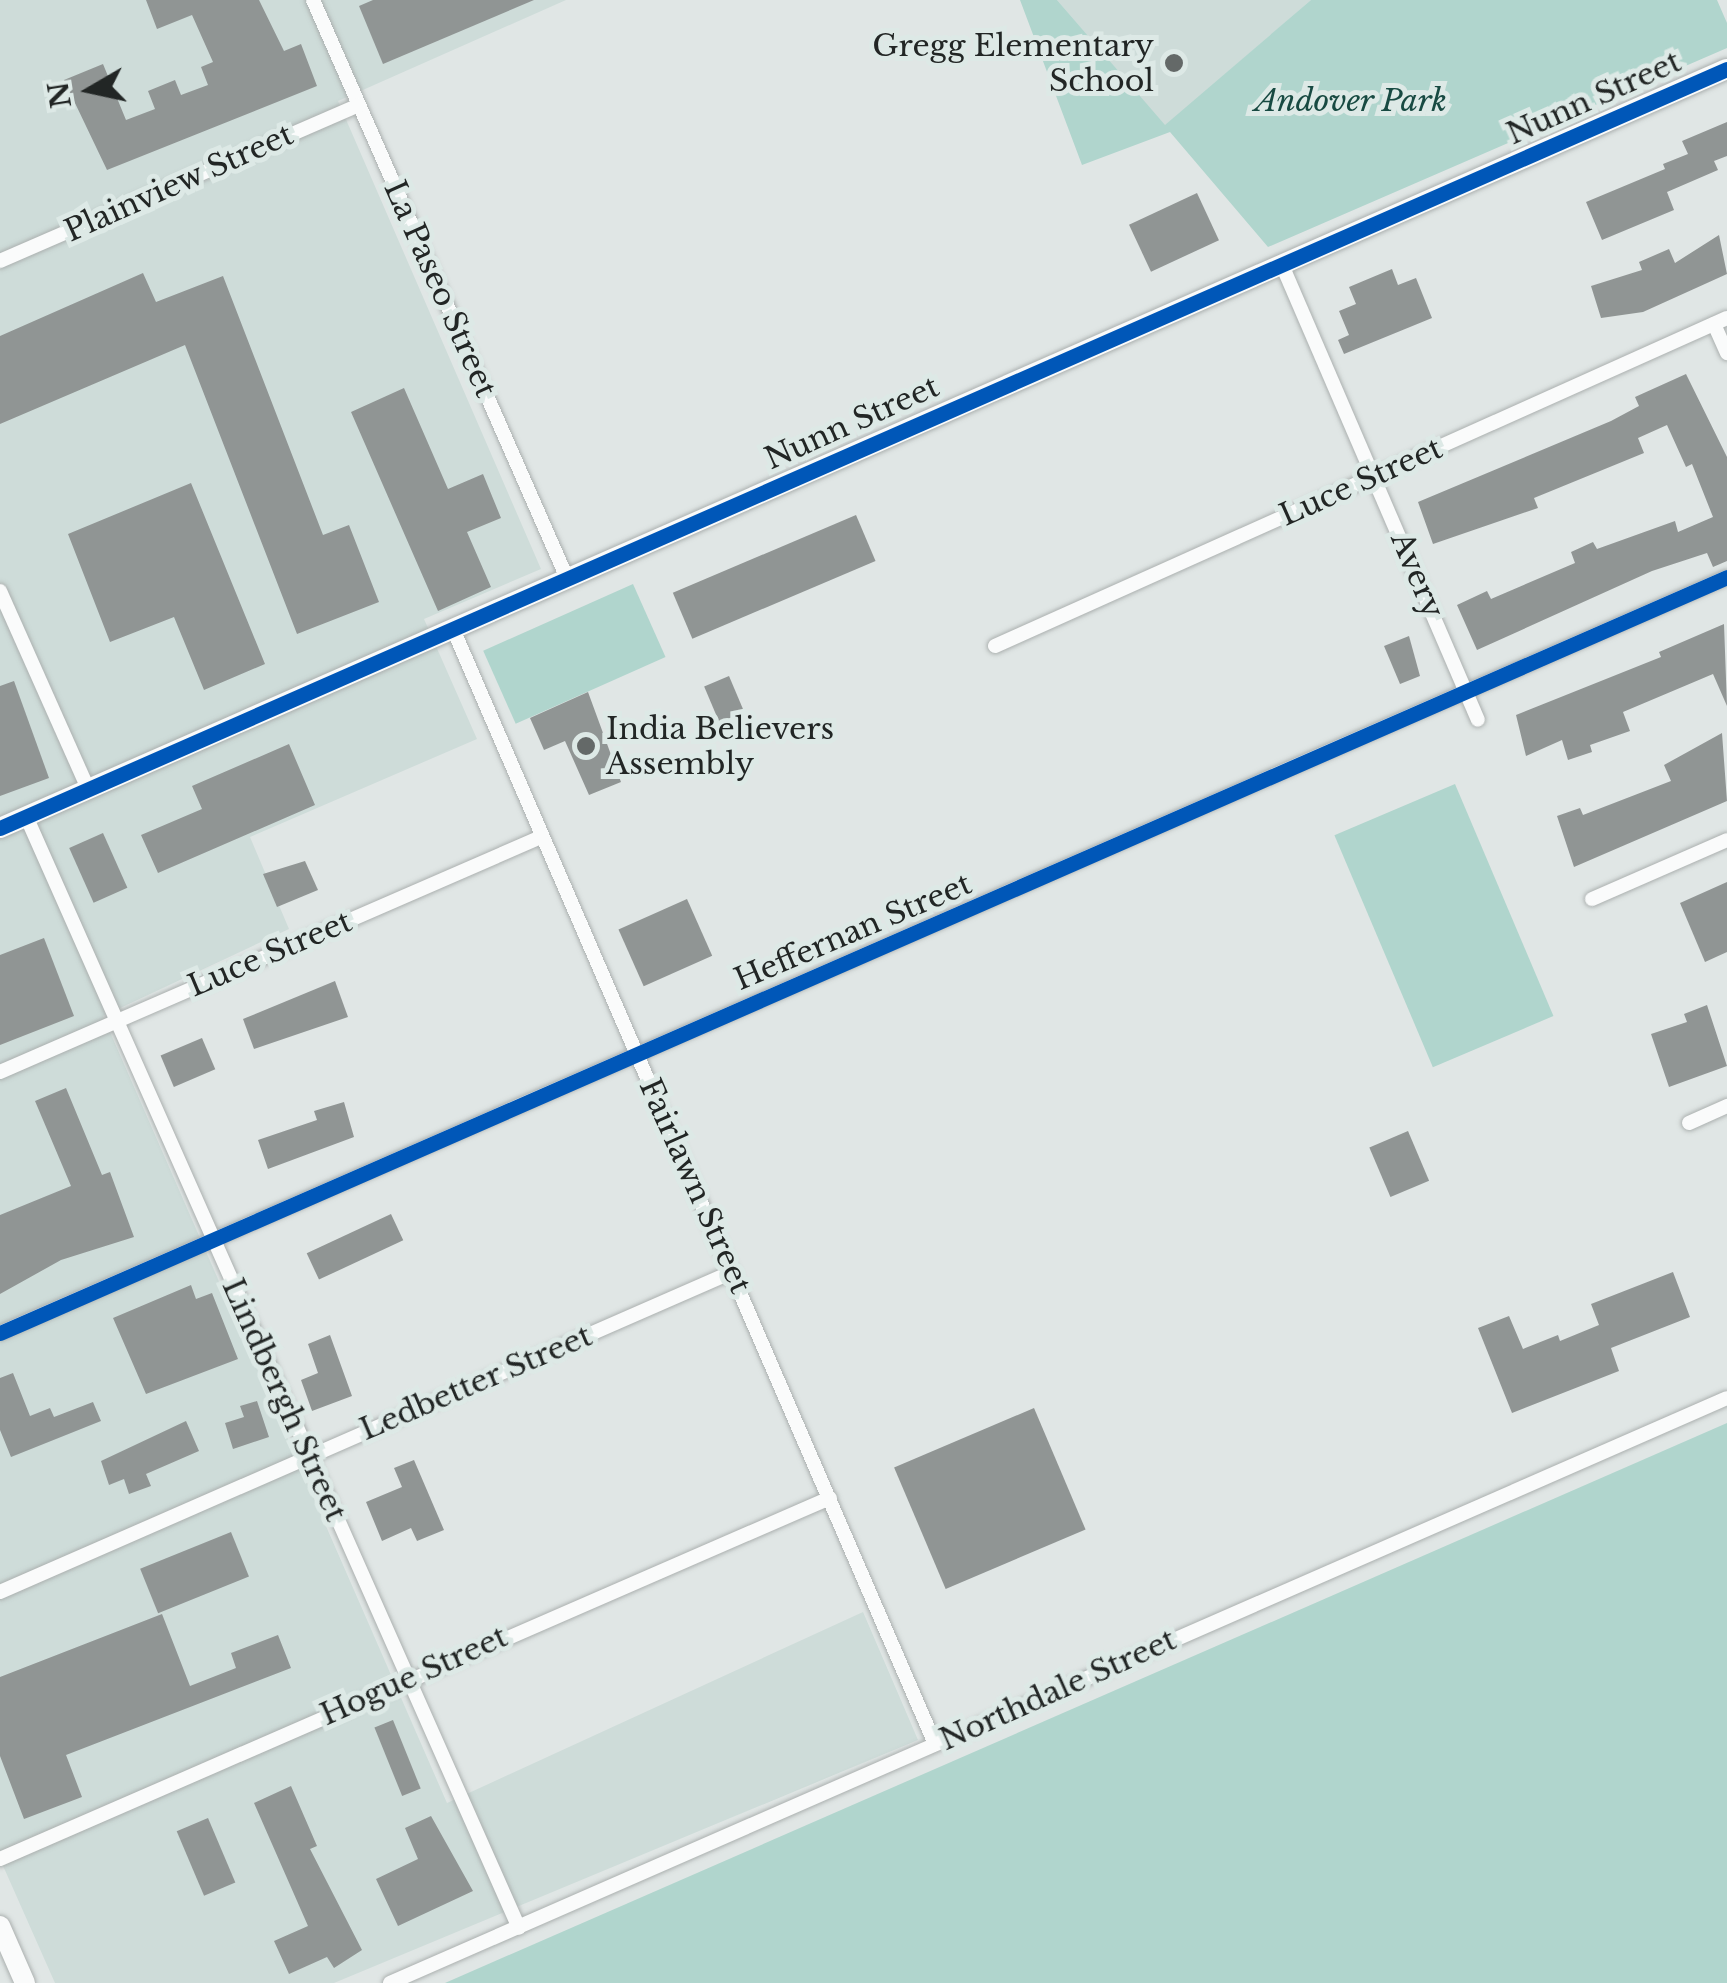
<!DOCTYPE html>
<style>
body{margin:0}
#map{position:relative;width:1727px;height:1983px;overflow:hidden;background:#e0e6e5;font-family:"Libre Baskerville",serif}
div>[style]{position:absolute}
.built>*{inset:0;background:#cedcd9}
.green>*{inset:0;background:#b0d5cd;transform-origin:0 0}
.building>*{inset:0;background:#909594;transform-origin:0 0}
.roads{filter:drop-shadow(0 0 2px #abb0af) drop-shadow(0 0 2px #abb0af)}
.street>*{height:14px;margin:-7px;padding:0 7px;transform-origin:7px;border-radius:7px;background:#fafbfb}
.secondary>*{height:20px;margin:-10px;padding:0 10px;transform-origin:10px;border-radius:10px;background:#fafbfb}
.cycleway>*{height:15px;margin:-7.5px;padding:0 7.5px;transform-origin:7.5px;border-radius:7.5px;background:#0057b8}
.dots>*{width:28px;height:28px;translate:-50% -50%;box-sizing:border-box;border:5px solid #dde9e6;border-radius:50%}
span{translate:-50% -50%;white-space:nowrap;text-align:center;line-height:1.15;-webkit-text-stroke:10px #dde9e6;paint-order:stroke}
.poi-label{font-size:30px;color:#222625}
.right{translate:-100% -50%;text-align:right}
.left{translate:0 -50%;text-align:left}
.street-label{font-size:30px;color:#222625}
.park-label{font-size:30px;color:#184a42;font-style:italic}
.north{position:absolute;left:40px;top:40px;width:100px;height:100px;-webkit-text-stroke:8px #dde9e6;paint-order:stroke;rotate:261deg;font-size:28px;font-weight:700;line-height:40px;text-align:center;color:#222625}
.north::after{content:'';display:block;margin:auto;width:35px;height:45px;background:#222625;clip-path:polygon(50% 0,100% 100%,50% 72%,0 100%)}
</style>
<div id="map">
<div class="built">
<i style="clip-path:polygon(0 0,566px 0,338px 101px,541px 569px,424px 619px,477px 739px,250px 837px,289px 929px,103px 1016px,447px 1803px,863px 1612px,918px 1740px,334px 1983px,55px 1983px,0 1859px)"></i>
<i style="clip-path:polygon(1057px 0,1311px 0,1165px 126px)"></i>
</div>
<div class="green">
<i style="clip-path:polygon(1020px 0,1057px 0,1165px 125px,1311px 0,1717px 0,1727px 23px,1727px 48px,1268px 247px,1170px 132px,1082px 165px)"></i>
<i style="left:633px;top:584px;width:80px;height:164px;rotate:66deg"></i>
<i style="left:1455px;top:784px;width:252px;height:131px;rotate:67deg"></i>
<i style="clip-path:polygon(1727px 1423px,1727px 1983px,445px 1983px)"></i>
</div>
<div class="building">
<i style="clip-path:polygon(146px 0,259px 0,284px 51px,301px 44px,317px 86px,107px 170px,64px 80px,103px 64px,126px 120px,155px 109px,148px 91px,175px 80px,181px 95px,208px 85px,201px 67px,213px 62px,192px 15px,157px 29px)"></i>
<i style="clip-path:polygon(373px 0,534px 0,383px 64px,359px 6px)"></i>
<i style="clip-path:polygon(1727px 122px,1727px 156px,1714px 161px,1718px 170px,1667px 192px,1674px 210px,1602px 240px,1586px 202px,1665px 169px,1663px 164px,1688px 154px,1682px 141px)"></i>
<i style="left:1197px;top:193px;width:52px;height:75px;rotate:65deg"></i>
<i style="clip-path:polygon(1719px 235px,1727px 274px,1643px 312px,1601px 318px,1591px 286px,1642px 270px,1639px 262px,1669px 249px,1675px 263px)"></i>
<i style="clip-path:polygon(1392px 269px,1398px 285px,1416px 278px,1432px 318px,1344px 354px,1338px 340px,1349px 335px,1339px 311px,1356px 304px,1349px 287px)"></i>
<i style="clip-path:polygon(143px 273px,156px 302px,223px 276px,323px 535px,349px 525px,379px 602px,297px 634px,185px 345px,0 424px,0 336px)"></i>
<i style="clip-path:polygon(1686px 374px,1727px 457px,1727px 561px,1713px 567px,1707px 553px,1652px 571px,1477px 650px,1457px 605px,1487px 591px,1491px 599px,1575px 563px,1571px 552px,1593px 542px,1597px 549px,1675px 521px,1678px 532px,1713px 517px,1692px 464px,1686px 467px,1667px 425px,1638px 438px,1644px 453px,1534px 498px,1538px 508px,1433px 544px,1418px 502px,1611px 421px,1639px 406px,1635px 397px)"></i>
<i style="clip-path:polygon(404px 388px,448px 489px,483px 474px,501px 518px,467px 532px,491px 587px,438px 611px,351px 412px)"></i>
<i style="clip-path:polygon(191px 483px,265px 664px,204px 690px,174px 617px,110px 642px,68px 534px)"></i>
<i style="left:856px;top:515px;width:50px;height:199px;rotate:67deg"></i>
<i style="clip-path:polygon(1724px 624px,1727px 706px,1713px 674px,1623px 712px,1630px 731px,1590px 745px,1592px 752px,1568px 760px,1562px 740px,1526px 756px,1516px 715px,1661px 657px,1659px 652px)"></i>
<i style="clip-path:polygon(1409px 636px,1420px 676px,1400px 684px,1384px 646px)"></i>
<i style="left:729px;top:676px;width:39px;height:27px;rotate:67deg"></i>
<i style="clip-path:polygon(14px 681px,49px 778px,0 796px,0 686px)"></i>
<i style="clip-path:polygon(588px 692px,621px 782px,589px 795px,565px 741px,544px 750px,530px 718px)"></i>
<i style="clip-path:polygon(1722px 733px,1727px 801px,1574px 867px,1557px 816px,1580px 808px,1583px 815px,1671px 781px,1664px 765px)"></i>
<i style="clip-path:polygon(289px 744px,315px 805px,158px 873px,141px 835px,202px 809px,192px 786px)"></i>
<i style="left:103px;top:833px;width:60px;height:37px;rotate:66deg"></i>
<i style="clip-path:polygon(305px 861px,318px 890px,277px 907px,263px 874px)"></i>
<i style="clip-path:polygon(1727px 882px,1727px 952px,1705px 962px,1680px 903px)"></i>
<i style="left:687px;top:899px;width:62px;height:75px;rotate:66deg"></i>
<i style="clip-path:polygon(44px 938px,74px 1016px,0 1045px,0 955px)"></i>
<i style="clip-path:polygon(335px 981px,348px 1017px,254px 1049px,243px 1019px)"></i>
<i style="clip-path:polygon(1707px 1005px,1727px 1066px,1669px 1087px,1651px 1034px,1687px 1022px,1684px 1014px)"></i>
<i style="left:202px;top:1038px;width:34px;height:45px;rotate:67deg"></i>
<i style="clip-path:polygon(66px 1088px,102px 1175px,110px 1172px,134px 1237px,61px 1260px,0 1294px,0 1215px,71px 1186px,35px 1101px)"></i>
<i style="clip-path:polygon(344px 1102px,354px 1137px,268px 1169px,258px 1140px,317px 1120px,314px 1111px)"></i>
<i style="left:1408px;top:1131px;width:54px;height:42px;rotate:67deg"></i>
<i style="left:391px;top:1214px;width:29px;height:93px;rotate:65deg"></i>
<i style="clip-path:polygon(1673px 1272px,1690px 1317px,1611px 1348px,1619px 1371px,1512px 1413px,1478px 1328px,1509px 1316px,1523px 1349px,1558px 1335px,1560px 1341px,1599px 1325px,1591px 1304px)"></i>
<i style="clip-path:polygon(191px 1285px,196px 1299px,212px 1293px,238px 1359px,146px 1394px,113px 1318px)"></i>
<i style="clip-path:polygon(330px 1335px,352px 1396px,312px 1411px,301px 1380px,318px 1373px,308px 1344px)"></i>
<i style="clip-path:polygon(13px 1373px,30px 1416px,50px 1408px,54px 1417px,93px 1402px,101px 1421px,11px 1457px,0 1430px,0 1378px)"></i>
<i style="clip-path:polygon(257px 1401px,269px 1437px,233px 1449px,225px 1423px,244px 1417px,240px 1406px)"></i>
<i style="left:1034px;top:1408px;width:132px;height:152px;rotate:67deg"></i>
<i style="clip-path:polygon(186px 1421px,199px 1451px,146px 1474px,151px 1486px,129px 1494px,124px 1479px,109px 1485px,101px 1461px)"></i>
<i style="clip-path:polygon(414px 1460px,444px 1530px,417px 1541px,411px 1528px,382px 1541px,366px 1502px,402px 1487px,394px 1468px)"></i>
<i style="left:231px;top:1532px;width:48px;height:98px;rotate:68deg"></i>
<i style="clip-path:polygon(162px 1614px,190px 1686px,236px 1668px,231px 1653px,278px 1635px,291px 1668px,66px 1755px,82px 1797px,24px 1819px,0 1756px,0 1677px)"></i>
<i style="left:393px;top:1720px;width:74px;height:20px;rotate:68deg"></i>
<i style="clip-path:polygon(291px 1786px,317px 1846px,310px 1849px,362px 1950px,334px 1968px,327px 1957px,289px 1974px,274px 1941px,308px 1926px,254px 1803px)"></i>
<i style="clip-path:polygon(431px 1816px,473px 1891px,398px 1926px,376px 1879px,418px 1859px,405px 1828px)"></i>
<i style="left:208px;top:1818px;width:70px;height:34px;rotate:67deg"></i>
</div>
<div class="roads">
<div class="street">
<i style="left:313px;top:0;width:631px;rotate:66.28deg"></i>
<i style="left:0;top:261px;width:391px;rotate:-23.5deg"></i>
<i style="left:1282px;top:265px;width:495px;rotate:66.7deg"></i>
<i style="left:1714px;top:324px;width:32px;rotate:66deg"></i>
<i style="left:0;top:591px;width:217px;rotate:66deg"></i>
<i style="left:453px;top:629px;width:1215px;rotate:66.62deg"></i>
<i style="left:995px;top:646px;width:802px;rotate:-24.14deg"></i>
<i style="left:26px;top:816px;width:1216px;rotate:66.09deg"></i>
<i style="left:1592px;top:899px;width:147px;rotate:-23.6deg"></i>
<i style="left:0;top:1072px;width:590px;rotate:-23.48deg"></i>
<i style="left:1689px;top:1123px;width:42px;rotate:-24.1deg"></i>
<i style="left:0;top:1333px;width:1885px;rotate:-23.64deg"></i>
<i style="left:0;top:1592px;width:799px;rotate:-23.61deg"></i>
<i style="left:0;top:1859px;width:905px;rotate:-23.51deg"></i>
<i style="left:390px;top:1983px;width:1459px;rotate:-23.63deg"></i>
</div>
<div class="secondary">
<i style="left:0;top:828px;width:1886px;rotate:-23.73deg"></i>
<i style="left:0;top:1926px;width:62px;rotate:66.3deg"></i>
</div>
</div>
<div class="cycleway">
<i style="left:0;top:828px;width:1886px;rotate:-23.73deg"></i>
<i style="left:0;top:1333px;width:1885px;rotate:-23.64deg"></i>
</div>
<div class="dots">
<i style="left:1174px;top:63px;background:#646968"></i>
<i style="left:586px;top:746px;background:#646968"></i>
</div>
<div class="poi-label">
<span class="right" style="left:1154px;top:63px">Gregg Elementary<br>School</span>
<span class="left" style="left:606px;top:746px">India Believers<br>Assembly</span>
</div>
<div class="street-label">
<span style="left:1594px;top:98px;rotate:-24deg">Nunn Street</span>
<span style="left:179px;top:183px;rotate:-24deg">Plainview Street</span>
<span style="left:440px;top:289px;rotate:66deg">La Paseo Street</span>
<span style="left:852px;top:423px;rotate:-24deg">Nunn Street</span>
<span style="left:1361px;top:482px;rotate:-24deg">Luce Street</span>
<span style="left:1417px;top:575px;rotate:67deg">Avery</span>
<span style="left:853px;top:932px;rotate:-23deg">Heffernan Street</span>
<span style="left:270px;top:954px;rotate:-23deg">Luce Street</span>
<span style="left:695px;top:1186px;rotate:66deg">Fairlawn Street</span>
<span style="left:476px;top:1383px;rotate:-23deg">Ledbetter Street</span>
<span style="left:284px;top:1400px;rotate:66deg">Lindbergh Street</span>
<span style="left:414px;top:1676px;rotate:-24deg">Hogue Street</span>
<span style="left:1058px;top:1690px;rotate:-24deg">Northdale Street</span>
</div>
<div class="park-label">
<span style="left:1351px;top:101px">Andover Park</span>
</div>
<div class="north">N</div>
</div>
